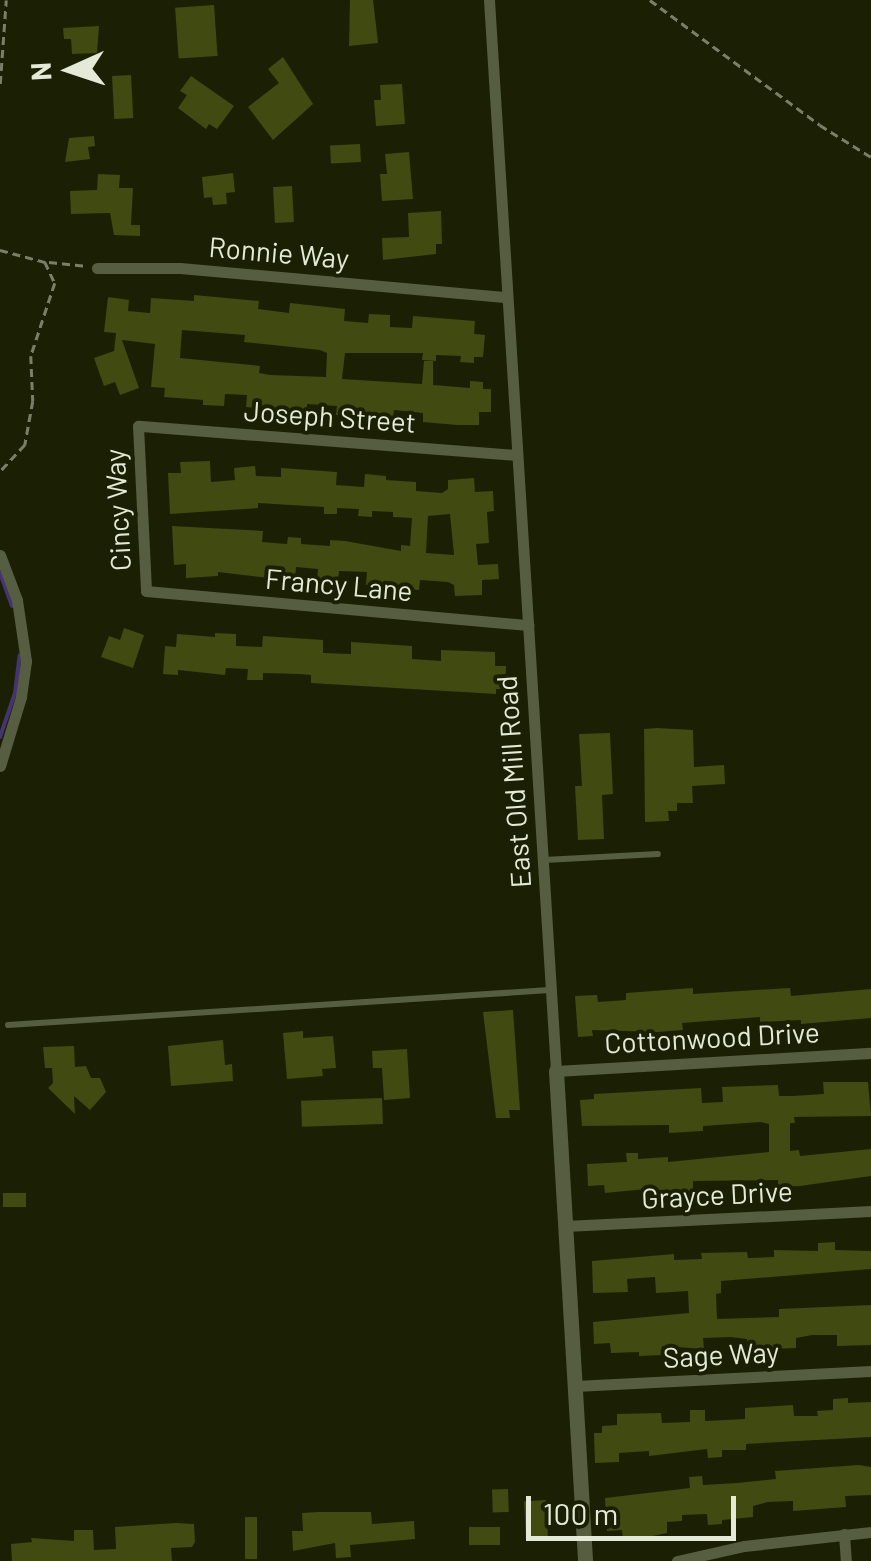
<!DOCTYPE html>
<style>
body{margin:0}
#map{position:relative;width:871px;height:1561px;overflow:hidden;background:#1b2005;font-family:Barlow,sans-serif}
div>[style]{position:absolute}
.stream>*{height:4px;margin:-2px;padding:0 2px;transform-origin:2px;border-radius:2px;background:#453471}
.building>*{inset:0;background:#404a11;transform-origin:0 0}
.path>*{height:2.5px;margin-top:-1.25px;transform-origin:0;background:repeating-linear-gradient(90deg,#7a7f69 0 8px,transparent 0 13px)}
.service>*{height:6px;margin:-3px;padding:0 3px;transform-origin:3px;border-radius:3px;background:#565d40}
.minor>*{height:11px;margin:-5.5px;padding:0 5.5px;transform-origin:5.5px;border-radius:5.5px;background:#565d40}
.tertiary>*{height:15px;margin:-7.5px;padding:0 7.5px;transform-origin:7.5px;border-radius:7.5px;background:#565d40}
span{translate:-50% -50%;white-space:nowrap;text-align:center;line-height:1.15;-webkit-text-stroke:8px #1b2005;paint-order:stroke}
.street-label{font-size:28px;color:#e4e9d8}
.north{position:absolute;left:20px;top:20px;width:100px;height:100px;-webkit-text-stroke:8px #1b2005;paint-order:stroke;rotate:267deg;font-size:28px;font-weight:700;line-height:40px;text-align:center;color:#e4e9d8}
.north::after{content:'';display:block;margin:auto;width:35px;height:45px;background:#e4e9d8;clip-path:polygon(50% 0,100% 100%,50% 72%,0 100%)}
.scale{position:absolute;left:526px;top:1496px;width:210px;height:45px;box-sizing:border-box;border:5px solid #e4e9d8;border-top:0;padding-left:12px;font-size:30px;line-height:35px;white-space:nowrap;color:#e4e9d8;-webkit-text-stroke:8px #1b2005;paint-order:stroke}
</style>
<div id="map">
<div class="stream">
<i style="left:0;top:573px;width:35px;rotate:70deg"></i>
<i style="left:0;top:737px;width:46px;rotate:-71.2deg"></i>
<i style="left:15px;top:693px;width:38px;rotate:-83deg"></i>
</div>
<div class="building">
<i style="clip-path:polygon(350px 0,373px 0,378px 43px,349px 46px)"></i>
<i style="left:214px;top:5px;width:51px;height:39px;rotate:86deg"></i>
<i style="clip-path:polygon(99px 26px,97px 53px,72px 54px,71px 39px,64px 39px,63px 28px)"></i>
<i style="clip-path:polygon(283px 57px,313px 104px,273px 140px,248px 107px,279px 83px,268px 69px)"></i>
<i style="left:131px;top:75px;width:43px;height:19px;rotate:87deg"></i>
<i style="clip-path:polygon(191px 76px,234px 106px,217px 129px,209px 124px,206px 129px,178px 108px,187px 95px,180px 91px)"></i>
<i style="clip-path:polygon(402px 84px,405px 124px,376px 126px,374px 100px,381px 100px,380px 85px)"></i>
<i style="clip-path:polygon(94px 136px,95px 146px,88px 147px,90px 159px,65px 162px,69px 138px)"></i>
<i style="left:360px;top:144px;width:18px;height:30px;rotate:87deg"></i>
<i style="clip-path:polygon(409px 152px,413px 199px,382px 201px,380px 174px,387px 174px,385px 154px)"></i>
<i style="clip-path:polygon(233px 173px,235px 192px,226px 193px,227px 204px,213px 205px,212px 197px,204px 198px,202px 177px)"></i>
<i style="clip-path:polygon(98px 174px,120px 175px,119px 188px,133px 188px,131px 225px,140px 225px,140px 236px,114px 235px,110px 213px,71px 214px,70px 191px,97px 190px)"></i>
<i style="left:292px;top:186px;width:36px;height:19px;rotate:87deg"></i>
<i style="clip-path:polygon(441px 211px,442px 244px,436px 244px,436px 254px,383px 260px,382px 238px,409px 237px,408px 213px)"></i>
<i style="clip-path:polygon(evenodd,194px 295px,259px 301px,258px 309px,289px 313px,290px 303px,345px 309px,344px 321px,368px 323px,369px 314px,390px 315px,390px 327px,412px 328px,413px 316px,475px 321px,474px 334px,485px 335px,483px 357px,474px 357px,474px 363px,460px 362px,461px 356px,436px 355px,436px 361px,422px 360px,423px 353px,345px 353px,342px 379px,422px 384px,424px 361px,433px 361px,433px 385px,470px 388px,470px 381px,483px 382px,483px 389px,491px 389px,491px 412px,479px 412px,479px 425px,457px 425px,423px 422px,423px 413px,394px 410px,393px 419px,336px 415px,337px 406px,307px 404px,307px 413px,246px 407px,247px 395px,225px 394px,224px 406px,203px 405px,203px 400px,164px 397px,165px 388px,151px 387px,155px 344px,122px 340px,139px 388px,120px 395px,115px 382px,104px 386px,94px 358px,114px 351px,116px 333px,104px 332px,108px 297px,129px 300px,128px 311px,150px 313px,151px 298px,194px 301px,194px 295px,182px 330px,245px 335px,244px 342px,320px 350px,327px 353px,326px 377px,270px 375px,259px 373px,260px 366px,180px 358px,182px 330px)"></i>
<i style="clip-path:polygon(evenodd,210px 461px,211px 482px,235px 480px,234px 468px,255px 466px,256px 476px,281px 477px,281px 468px,337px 472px,336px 485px,364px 487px,365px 474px,386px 476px,386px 480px,416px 482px,416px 491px,442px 493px,448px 489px,448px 480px,474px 478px,475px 492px,493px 491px,494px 511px,487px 512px,489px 543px,476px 544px,478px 565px,498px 564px,499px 579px,482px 580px,482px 595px,455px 596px,454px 585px,448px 582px,420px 580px,419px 590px,366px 585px,367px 572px,339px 571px,338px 582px,317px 581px,318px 569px,296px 567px,295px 581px,218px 572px,218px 576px,186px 578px,186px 564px,174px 565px,172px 526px,263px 531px,262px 542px,287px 544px,288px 537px,301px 538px,301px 544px,330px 546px,330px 540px,345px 541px,401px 551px,401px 545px,410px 546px,412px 518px,393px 517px,393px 512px,372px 511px,372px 517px,358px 516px,359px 509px,337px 508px,337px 514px,324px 514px,324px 507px,258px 503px,258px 508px,170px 514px,168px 473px,181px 473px,180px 462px,210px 461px,450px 514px,454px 555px,426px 553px,428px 516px,450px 514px)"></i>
<i style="clip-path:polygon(124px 628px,144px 635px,133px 668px,101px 657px,109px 636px,120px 640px)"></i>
<i style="clip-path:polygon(215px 633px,236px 634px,236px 646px,262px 647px,263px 636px,323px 640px,323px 653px,351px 654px,351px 642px,412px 646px,412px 659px,441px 661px,441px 650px,495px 652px,495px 666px,506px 666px,505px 689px,496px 689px,496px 694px,311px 683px,311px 675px,300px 674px,263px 673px,263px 680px,247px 680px,248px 669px,226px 668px,225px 675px,178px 670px,178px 675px,163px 674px,165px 646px,176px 647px,177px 634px,215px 637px)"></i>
<i style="clip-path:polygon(657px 728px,693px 730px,694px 767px,724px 765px,725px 784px,692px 786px,693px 803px,677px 803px,677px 811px,668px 811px,669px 821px,645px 822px,644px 729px)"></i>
<i style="clip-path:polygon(610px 733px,613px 794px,602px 795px,604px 839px,578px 840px,575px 786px,582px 786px,579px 734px)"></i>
<i style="clip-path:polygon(693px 988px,693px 994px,790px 988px,791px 996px,871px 989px,871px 1018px,801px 1024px,801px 1020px,760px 1022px,760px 1017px,682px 1023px,683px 1030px,658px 1032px,592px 1030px,593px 1036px,578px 1037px,575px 996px,597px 995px,598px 1002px,626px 1000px,626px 993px)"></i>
<i style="clip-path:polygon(513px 1010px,520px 1110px,509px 1110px,510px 1118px,496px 1118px,483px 1012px)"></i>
<i style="clip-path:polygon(303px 1031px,303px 1038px,333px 1036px,336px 1068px,322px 1069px,323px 1076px,287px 1079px,283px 1033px)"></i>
<i style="clip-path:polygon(223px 1040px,225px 1065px,232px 1064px,233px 1081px,171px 1086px,168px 1046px)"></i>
<i style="clip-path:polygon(74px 1046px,75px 1067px,86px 1066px,91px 1078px,100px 1078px,106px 1092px,90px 1110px,74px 1096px,75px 1114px,48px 1088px,53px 1083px,52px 1068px,45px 1068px,43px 1047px)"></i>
<i style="clip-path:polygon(407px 1049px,410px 1098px,384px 1100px,382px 1068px,373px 1068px,372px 1051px)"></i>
<i style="clip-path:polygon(823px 1082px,868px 1082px,871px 1116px,794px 1117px,795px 1123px,790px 1123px,790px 1151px,799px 1150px,800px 1156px,871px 1149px,871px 1176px,800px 1186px,778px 1187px,778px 1180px,693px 1181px,693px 1191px,648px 1193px,647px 1189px,605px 1193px,604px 1185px,588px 1186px,587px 1164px,627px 1162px,626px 1153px,638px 1153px,638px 1159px,668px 1157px,668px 1162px,769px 1152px,769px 1124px,761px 1122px,703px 1126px,703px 1131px,669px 1133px,669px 1125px,582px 1126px,580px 1100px,594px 1099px,594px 1094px,701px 1088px,702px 1103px,723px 1102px,722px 1087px,778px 1085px,779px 1096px,793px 1096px,824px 1094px)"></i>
<i style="left:382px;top:1098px;width:26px;height:81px;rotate:88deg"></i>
<i style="left:26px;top:1193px;width:14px;height:23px;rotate:90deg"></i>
<i style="clip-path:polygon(835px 1242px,835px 1250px,871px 1251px,871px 1269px,721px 1281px,721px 1293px,716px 1294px,717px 1319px,779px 1317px,779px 1309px,871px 1305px,871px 1345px,837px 1346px,837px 1335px,812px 1335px,796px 1338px,796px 1348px,748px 1350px,747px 1339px,731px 1337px,703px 1338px,704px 1349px,662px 1346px,662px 1355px,639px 1356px,639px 1352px,611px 1353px,610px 1343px,594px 1344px,593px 1322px,689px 1313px,688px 1291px,656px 1293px,655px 1277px,627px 1279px,628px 1292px,593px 1293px,592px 1261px,674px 1254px,674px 1260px,702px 1259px,701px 1253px,747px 1252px,748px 1258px,774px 1257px,774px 1250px,818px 1251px,818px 1243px)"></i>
<i style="clip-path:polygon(848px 1398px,848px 1403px,871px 1402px,871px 1437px,746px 1444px,746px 1450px,722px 1450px,722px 1457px,708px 1458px,707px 1449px,649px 1456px,649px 1451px,619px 1453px,619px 1462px,595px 1463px,594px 1433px,602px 1433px,602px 1426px,617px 1425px,617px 1414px,661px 1413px,662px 1423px,690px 1422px,690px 1410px,705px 1410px,705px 1421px,745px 1419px,745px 1408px,793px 1405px,794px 1416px,818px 1416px,817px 1411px,833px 1410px,833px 1399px)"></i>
<i style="clip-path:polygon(859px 1465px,871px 1467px,871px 1495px,845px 1496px,846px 1507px,793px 1511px,793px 1501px,768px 1502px,753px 1506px,753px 1517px,722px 1520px,722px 1524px,708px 1525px,707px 1514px,682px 1515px,682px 1521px,667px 1522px,667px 1533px,638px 1539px,623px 1540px,622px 1530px,607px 1531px,605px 1498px,690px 1488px,689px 1477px,702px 1476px,703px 1485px,737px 1483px,776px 1479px,775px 1471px)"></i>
<i style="left:508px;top:1489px;width:23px;height:16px;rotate:88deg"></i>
<i style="left:546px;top:1500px;width:38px;height:22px;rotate:87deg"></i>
<i style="clip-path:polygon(318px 1512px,371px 1512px,372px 1524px,414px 1521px,415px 1539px,350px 1545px,351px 1557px,336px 1558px,335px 1543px,293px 1551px,292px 1531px,303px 1531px,302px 1513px)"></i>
<i style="left:245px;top:1517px;width:12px;height:42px"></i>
<i style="clip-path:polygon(176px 1523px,194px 1524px,195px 1542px,192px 1547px,171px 1548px,172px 1561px,12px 1561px,11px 1544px,32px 1542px,31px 1538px,74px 1541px,74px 1530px,93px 1530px,94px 1550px,116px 1549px,115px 1527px)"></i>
<i style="left:500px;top:1527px;width:18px;height:31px;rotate:90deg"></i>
</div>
<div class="path">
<i style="left:650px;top:0;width:211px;rotate:36.3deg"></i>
<i style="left:820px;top:125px;width:60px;rotate:32.1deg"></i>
<i style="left:0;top:84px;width:84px;rotate:-85.9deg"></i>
<i style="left:0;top:250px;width:47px;rotate:14.9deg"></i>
<i style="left:45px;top:262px;width:23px;rotate:65deg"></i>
<i style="left:55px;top:283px;width:77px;rotate:108.2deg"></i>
<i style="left:31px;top:356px;width:45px;rotate:87.5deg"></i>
<i style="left:33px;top:401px;width:45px;rotate:100.3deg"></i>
<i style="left:25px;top:445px;width:37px;rotate:133deg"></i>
<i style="left:49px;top:262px;width:36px;rotate:6deg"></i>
</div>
<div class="service">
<i style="left:544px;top:860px;width:114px;rotate:-3deg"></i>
<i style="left:8px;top:1025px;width:543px;rotate:-3.69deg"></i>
</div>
<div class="minor">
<i style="left:489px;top:0;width:1073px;rotate:86.42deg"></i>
<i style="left:556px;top:1071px;width:316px;rotate:-3.3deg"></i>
<i style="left:97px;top:268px;width:83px"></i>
<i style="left:180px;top:268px;width:328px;rotate:5.1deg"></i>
<i style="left:517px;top:455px;width:380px;rotate:-175.6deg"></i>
<i style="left:138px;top:426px;width:165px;rotate:87.2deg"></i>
<i style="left:146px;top:591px;width:384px;rotate:5.1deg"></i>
<i style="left:0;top:555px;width:48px;rotate:69.3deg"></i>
<i style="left:17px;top:600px;width:62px;rotate:81.6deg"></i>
<i style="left:26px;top:661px;width:36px;rotate:98deg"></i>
<i style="left:21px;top:697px;width:72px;rotate:106.9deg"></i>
<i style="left:565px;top:1226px;width:306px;rotate:-2.8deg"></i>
<i style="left:575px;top:1386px;width:296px;rotate:-2.9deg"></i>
<i style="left:844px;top:1534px;width:27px;rotate:86deg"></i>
<i style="left:677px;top:1561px;width:69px;rotate:-12.6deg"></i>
<i style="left:744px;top:1546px;width:128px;rotate:-6.3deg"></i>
</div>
<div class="tertiary">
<i style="left:556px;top:1071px;width:491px;rotate:86.6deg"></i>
</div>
<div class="street-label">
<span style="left:279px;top:252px;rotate:5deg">Ronnie Way</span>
<span style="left:330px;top:416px;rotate:4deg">Joseph Street</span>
<span style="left:117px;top:510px;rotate:-93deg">Cincy Way</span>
<span style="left:339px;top:584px;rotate:5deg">Francy Lane</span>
<span style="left:513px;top:782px;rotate:-94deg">East Old Mill Road</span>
<span style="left:712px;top:1037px;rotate:-3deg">Cottonwood Drive</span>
<span style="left:717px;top:1194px;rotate:-3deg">Grayce Drive</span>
<span style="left:721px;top:1354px;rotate:-3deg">Sage Way</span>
</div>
<div class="north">N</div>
<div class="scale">100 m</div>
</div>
